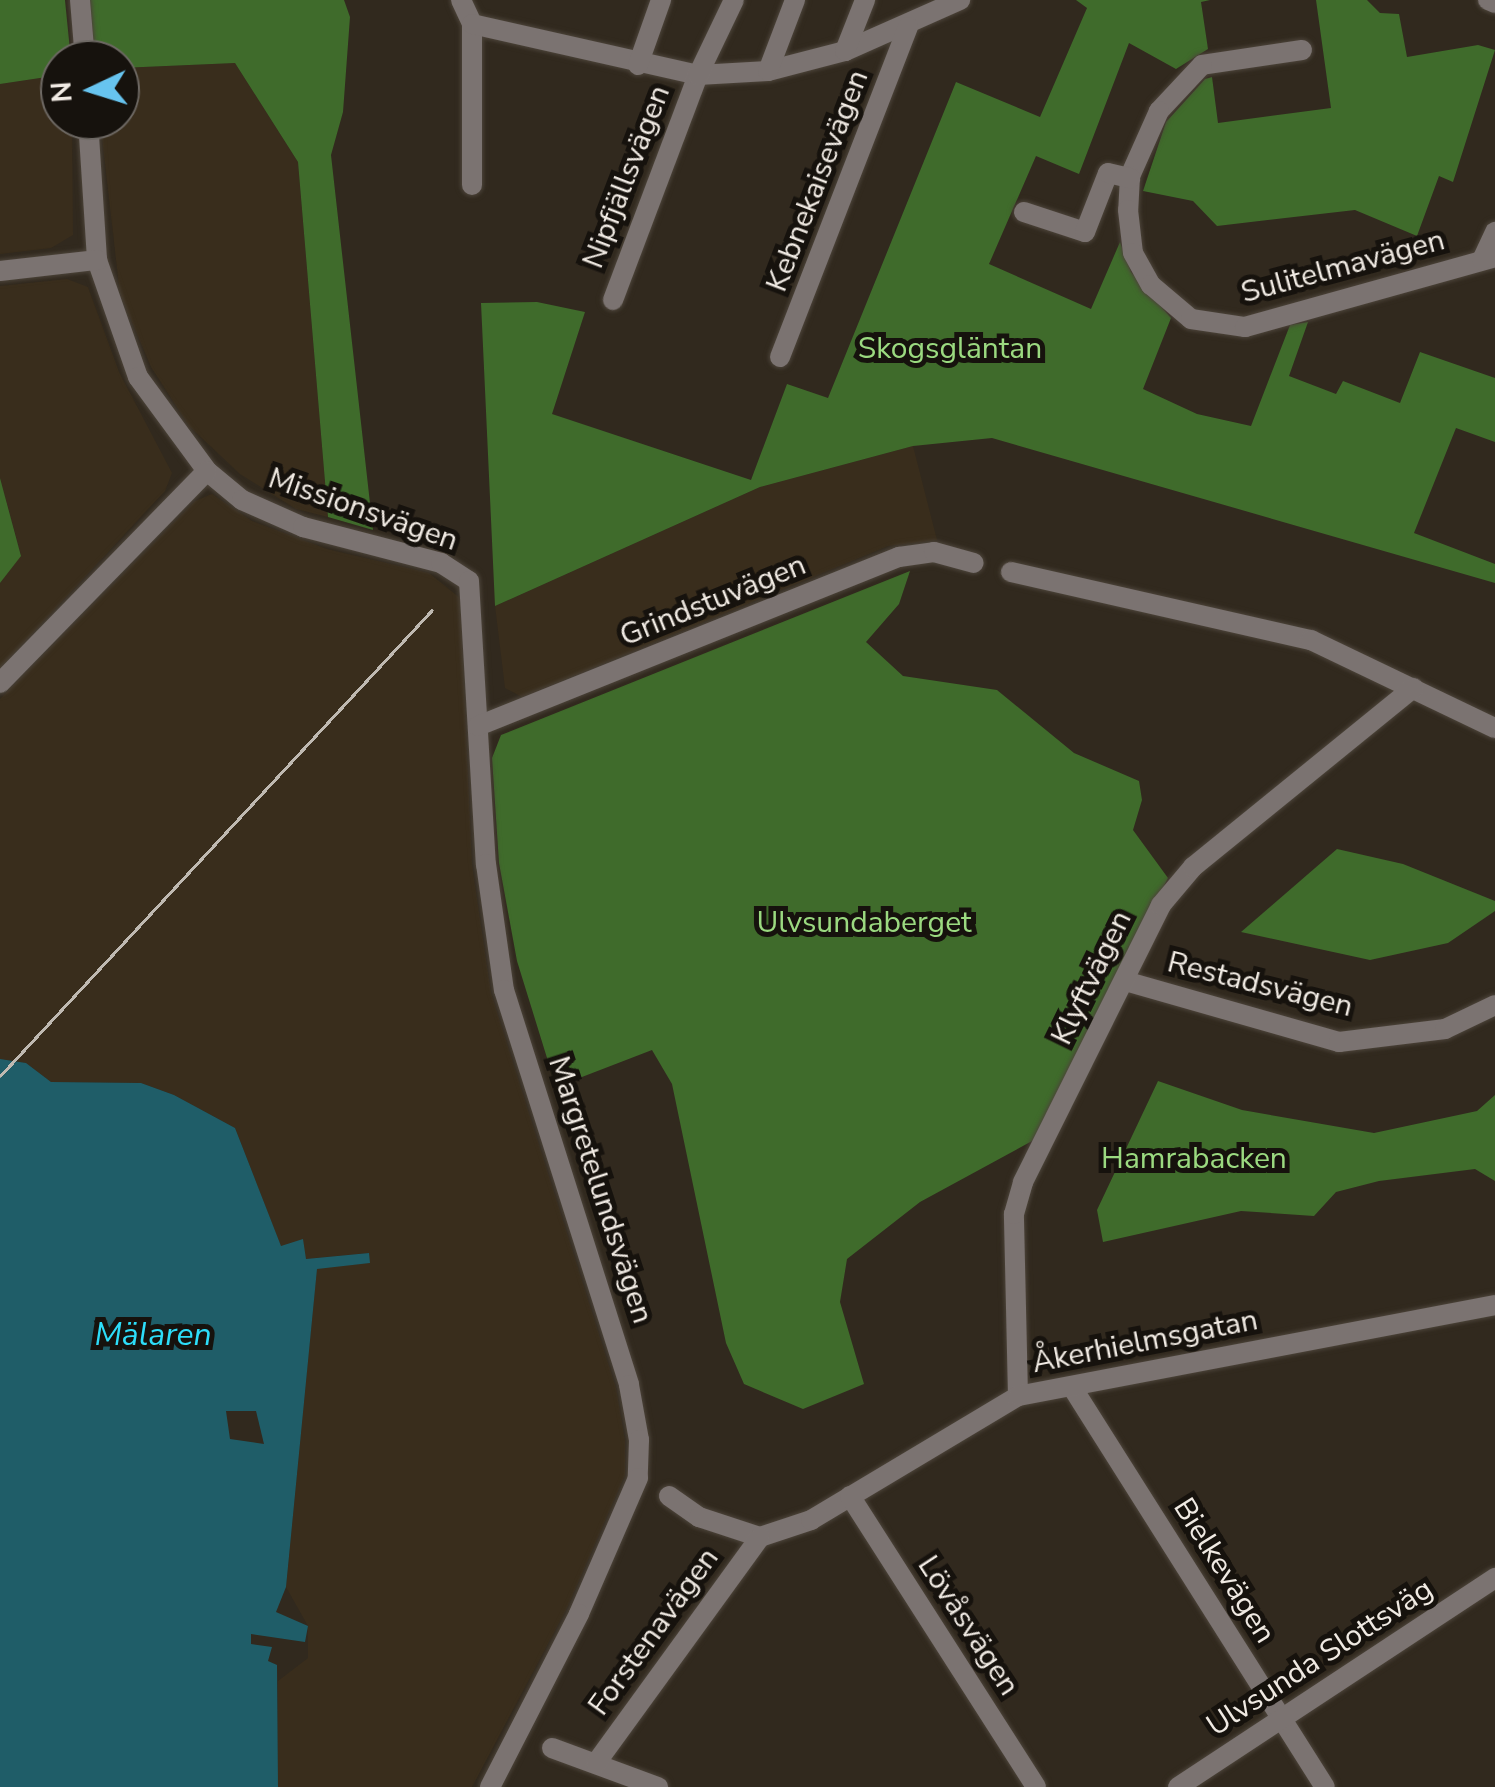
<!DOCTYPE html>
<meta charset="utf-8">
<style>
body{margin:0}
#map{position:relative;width:1495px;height:1787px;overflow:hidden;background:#31291e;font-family:"Nunito Sans",sans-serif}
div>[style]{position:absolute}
.built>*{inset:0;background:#392d1c}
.forest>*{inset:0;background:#3f6b2b}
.water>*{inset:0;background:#1f5d68}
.pier>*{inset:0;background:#31291e}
.roads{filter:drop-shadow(0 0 2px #4c443a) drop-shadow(0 0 2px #4c443a)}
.minor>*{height:20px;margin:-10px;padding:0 10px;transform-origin:10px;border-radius:10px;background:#7b7371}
.tram>*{height:2.5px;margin:-1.25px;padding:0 1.25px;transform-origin:1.25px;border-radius:1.25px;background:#bfb9b1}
span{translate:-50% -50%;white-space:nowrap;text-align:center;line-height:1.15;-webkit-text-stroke:10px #16120d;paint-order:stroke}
.street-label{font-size:30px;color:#f0eae3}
.park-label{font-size:30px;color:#9bda80}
.water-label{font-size:32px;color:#2dddf9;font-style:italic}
.north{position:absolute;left:40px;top:40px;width:100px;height:100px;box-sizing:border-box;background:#16120d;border:2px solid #6d6863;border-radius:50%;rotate:266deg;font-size:28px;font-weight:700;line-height:40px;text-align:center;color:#f0eae3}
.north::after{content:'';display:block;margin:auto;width:35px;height:45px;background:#67c4ef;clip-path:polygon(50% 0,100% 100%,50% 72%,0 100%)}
</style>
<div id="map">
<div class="built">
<i style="clip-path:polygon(235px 63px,298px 162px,328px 517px,296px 509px,240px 474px,189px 426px,151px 367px,120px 294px,100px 120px,120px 120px,120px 68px)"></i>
<i style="clip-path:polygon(60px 75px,60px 120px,72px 120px,73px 235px,51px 248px,0 254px,0 84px)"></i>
<i style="clip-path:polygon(67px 279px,88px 287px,119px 372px,172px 473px,165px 491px,0 668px,0 583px,21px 555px,0 478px,0 286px)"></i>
<i style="clip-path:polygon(913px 446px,937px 540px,888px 546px,522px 697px,505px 688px,495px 606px,760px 487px)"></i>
<i style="clip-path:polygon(212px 494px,252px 521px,327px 549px,429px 573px,460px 598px,472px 865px,491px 993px,616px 1388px,625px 1441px,625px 1475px,567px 1608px,472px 1787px,278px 1787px,278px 1681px,308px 1658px,308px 1626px,286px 1587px,317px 1268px,369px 1263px,368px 1253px,305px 1259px,281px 1247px,235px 1128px,174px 1095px,141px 1083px,51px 1082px,26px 1063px,0 1059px,0 699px,195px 501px)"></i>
</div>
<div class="forest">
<i style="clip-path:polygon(0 0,65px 0,71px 60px,60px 60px,60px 75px,0 84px)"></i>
<i style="clip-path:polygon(90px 0,344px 0,350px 17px,343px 112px,331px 155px,373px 530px,328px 517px,298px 162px,235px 63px,120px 68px,120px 60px,95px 60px)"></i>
<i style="clip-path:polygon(1076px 0,1210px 0,1201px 2px,1208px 49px,1176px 69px,1129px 43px,1079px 174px,1036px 156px,989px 264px,1091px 309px,1120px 242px,1131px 272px,1171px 318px,1143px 389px,1197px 414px,1251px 426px,1290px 325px,1308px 322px,1289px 376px,1336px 394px,1343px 381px,1400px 403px,1420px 352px,1495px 378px,1495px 442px,1456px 428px,1414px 533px,1495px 564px,1495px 583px,992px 438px,913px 446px,760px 487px,495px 606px,481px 303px,537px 302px,585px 312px,552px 414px,751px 480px,787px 384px,828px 398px,956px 82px,1040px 117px,1087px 8px)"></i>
<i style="clip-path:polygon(1316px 0,1367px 0,1380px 13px,1399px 14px,1407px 57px,1478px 45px,1495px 50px,1453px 182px,1439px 176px,1417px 236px,1355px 210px,1217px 226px,1193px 201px,1143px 191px,1166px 122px,1205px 79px,1212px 77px,1218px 123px,1331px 108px)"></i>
<i style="clip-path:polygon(0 478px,21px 556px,0 583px)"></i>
<i style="clip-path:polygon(910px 571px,899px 604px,866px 642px,903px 676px,997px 690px,1074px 753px,1139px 781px,1142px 800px,1133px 830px,1168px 878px,1034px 1140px,920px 1202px,847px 1259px,840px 1302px,864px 1384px,803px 1409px,744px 1384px,726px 1343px,672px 1084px,652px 1050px,556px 1087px,517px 961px,499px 863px,492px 758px,501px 735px)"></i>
<i style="clip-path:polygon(1337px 849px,1403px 864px,1495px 901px,1495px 911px,1448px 943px,1370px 960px,1241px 932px)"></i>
<i style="clip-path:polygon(1158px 1081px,1242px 1110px,1374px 1133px,1477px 1111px,1495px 1095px,1495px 1181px,1475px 1169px,1379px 1181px,1336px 1192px,1314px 1216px,1241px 1211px,1103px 1242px,1097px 1210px)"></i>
</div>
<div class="water">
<i style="clip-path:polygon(0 1059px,26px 1063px,51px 1082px,141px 1083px,174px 1095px,235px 1128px,281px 1246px,303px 1239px,306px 1259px,369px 1253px,370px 1263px,317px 1269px,286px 1587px,276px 1612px,308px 1626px,305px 1642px,251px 1634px,251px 1644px,272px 1647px,268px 1661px,277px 1665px,278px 1787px,0 1787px)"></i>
</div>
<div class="pier">
<i style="clip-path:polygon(226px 1411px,256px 1411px,264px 1444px,230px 1439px)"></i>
</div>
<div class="roads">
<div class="minor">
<i style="left:80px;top:0;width:60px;rotate:85.2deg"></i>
<i style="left:461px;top:0;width:26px;rotate:65deg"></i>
<i style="left:472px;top:24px;width:161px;rotate:90deg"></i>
<i style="left:1488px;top:0;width:8px;rotate:23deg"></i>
<i style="left:472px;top:24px;width:232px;rotate:12.7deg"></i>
<i style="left:698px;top:75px;width:70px;rotate:-3.3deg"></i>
<i style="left:768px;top:71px;width:80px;rotate:-14.6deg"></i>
<i style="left:845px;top:51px;width:126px;rotate:-23.9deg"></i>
<i style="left:1302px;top:50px;width:101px;rotate:171.5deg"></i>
<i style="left:1202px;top:65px;width:63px;rotate:133.1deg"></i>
<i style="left:1159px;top:111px;width:71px;rotate:114deg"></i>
<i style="left:1130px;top:176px;width:34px;rotate:93deg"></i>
<i style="left:1128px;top:210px;width:43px;rotate:83.4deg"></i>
<i style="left:1133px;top:253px;width:37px;rotate:61deg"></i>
<i style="left:1151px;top:285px;width:52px;rotate:40.4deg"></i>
<i style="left:1191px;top:319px;width:55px;rotate:8.4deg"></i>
<i style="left:1245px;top:327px;width:260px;rotate:-15.6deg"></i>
<i style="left:845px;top:51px;width:55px;rotate:-68.6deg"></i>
<i style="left:638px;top:65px;width:69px;rotate:-70.5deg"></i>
<i style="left:768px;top:71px;width:76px;rotate:-69.2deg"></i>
<i style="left:88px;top:120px;width:140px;rotate:86.3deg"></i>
<i style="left:97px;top:260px;width:124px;rotate:70.7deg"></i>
<i style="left:138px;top:377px;width:117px;rotate:53.7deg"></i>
<i style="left:207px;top:471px;width:45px;rotate:39.6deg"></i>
<i style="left:242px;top:500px;width:67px;rotate:23.9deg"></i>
<i style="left:303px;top:527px;width:143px;rotate:14.6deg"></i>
<i style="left:441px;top:563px;width:33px;rotate:33deg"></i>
<i style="left:469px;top:581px;width:284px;rotate:86.6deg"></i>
<i style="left:486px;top:864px;width:127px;rotate:81.9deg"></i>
<i style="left:504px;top:990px;width:414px;rotate:72.4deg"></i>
<i style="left:629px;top:1385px;width:56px;rotate:79.7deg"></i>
<i style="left:639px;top:1440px;width:38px;rotate:92deg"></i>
<i style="left:638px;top:1478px;width:148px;rotate:113.5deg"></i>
<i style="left:579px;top:1614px;width:195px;rotate:117.2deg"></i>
<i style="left:1024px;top:212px;width:64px;rotate:18.2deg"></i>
<i style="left:1085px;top:232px;width:63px;rotate:-68.7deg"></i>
<i style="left:1108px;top:173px;width:23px;rotate:13deg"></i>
<i style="left:1482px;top:260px;width:31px;rotate:-65deg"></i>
<i style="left:0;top:271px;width:98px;rotate:-6.5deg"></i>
<i style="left:613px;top:300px;width:241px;rotate:-69.3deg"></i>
<i style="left:698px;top:75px;width:83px;rotate:-64.4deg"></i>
<i style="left:780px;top:357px;width:354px;rotate:-68.8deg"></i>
<i style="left:1011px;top:572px;width:308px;rotate:12.8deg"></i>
<i style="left:1311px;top:640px;width:204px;rotate:25.6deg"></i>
<i style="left:0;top:683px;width:296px;rotate:-45.7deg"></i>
<i style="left:478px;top:726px;width:454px;rotate:-21.9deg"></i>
<i style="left:899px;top:557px;width:35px;rotate:-8deg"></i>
<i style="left:934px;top:552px;width:41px;rotate:15.4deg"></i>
<i style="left:1125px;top:981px;width:223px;rotate:15.9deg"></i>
<i style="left:1339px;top:1042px;width:107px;rotate:-7deg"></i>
<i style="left:1445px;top:1029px;width:55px;rotate:-25.6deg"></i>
<i style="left:1072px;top:1387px;width:473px;rotate:57.7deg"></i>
<i style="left:1018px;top:1396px;width:182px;rotate:-91.3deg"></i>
<i style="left:1014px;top:1214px;width:33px;rotate:-74deg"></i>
<i style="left:1023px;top:1182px;width:309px;rotate:-63.5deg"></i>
<i style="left:1161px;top:905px;width:50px;rotate:-49.9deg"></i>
<i style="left:1193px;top:867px;width:284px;rotate:-39.1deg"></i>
<i style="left:669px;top:1496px;width:37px;rotate:35deg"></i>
<i style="left:699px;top:1517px;width:64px;rotate:18.2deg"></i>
<i style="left:760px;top:1537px;width:54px;rotate:-18.4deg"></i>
<i style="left:811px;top:1520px;width:241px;rotate:-30.9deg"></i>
<i style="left:1018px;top:1396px;width:486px;rotate:-10.8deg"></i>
<i style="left:850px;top:1496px;width:345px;rotate:57.4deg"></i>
<i style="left:552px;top:1748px;width:113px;rotate:20.2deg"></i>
<i style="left:596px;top:1763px;width:279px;rotate:-54deg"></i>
<i style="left:1178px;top:1787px;width:380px;rotate:-33.4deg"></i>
</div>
</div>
<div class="tram">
<i style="left:0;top:1076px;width:635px;rotate:-47.17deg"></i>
</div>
<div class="street-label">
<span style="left:627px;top:177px;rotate:-69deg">Nipfjällsvägen</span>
<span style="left:818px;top:181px;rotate:-69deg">Kebnekaisevägen</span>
<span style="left:1343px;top:267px;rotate:-15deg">Sulitelmavägen</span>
<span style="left:363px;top:510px;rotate:19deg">Missionsvägen</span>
<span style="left:713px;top:601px;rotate:-22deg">Grindstuvägen</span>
<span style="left:1092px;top:978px;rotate:-64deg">Klyftvägen</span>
<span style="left:1260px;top:985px;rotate:14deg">Restadsvägen</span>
<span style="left:600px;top:1190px;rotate:72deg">Margretelundsvägen</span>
<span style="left:1145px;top:1342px;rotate:-11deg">Åkerhielmsgatan</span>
<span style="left:1224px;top:1571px;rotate:58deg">Bielkevägen</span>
<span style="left:968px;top:1626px;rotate:57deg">Lövåsvägen</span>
<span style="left:654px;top:1632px;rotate:-54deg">Forstenavägen</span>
<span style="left:1320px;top:1658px;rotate:-33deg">Ulvsunda Slottsväg</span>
</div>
<div class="park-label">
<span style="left:950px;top:349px">Skogsgläntan</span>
<span style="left:864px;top:923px">Ulvsundaberget</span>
<span style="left:1194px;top:1159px">Hamrabacken</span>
</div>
<div class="water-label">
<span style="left:153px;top:1335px">Mälaren</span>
</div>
<div class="north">N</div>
</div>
